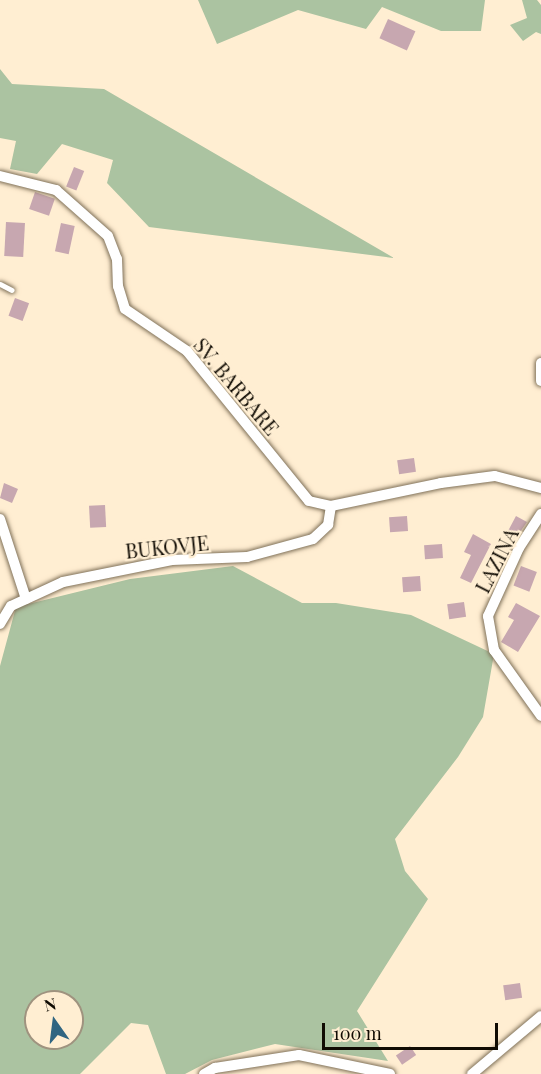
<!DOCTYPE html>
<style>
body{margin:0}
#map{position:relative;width:541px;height:1074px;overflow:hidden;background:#ffeed2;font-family:"Playfair Display",serif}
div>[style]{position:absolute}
.forest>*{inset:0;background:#abc3a1}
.building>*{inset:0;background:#c7a7b0;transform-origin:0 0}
.roads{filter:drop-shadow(0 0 2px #807159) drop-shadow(0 0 2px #807159)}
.service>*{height:5px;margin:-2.5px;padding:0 2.5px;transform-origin:2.5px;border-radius:2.5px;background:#fff}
.minor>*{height:10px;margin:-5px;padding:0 5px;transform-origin:5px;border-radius:5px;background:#fff}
span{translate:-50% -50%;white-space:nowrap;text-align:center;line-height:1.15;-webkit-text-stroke:4.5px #ffeed2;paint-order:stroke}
.street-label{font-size:20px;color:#100b03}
.north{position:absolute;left:24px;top:990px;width:60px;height:60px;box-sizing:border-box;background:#ffeed2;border:2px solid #9f937f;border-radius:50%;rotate:346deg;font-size:16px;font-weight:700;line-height:24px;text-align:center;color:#100b03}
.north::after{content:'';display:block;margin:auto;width:21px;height:27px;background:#306581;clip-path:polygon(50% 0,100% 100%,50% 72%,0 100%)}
.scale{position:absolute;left:322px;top:1023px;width:176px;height:27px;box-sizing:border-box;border:3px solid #100b03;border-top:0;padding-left:8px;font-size:18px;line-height:21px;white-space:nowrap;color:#100b03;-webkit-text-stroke:4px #ffeed2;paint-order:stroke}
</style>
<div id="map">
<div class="forest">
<i style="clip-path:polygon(198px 0,485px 0,481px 31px,441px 31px,382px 7px,366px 29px,298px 10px,217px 44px)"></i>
<i style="clip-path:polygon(522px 0,537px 0,541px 5px,541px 34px,536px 32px,523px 41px,510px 25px,527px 18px)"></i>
<i style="clip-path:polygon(0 69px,12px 84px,104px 89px,394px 258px,149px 227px,107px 183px,113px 160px,62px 144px,37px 174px,10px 169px,16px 141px,0 138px)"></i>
<i style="clip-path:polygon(evenodd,233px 566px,302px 603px,336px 603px,411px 615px,494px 654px,483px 717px,458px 757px,395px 839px,405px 871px,428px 899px,357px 1011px,388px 1061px,275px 1044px,212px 1060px,185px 1074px,166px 1074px,148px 1025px,131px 1023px,80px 1074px,0 1074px,0 666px,16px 607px,130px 579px,233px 566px,36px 1002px,72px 1002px,72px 1038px,36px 1038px,36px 1002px)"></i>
</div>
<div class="building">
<i style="left:388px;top:19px;width:30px;height:21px;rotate:24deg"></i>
<i style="left:74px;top:167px;width:11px;height:21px;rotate:22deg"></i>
<i style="left:35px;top:192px;width:21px;height:18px;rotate:19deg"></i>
<i style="left:6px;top:222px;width:19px;height:34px;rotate:3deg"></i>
<i style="left:61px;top:223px;width:14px;height:29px;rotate:12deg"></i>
<i style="left:15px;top:298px;width:15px;height:19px;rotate:20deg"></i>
<i style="left:414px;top:458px;width:14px;height:17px;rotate:82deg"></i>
<i style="clip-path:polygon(4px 483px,18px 489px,12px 503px,0 498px)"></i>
<i style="left:105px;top:505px;width:22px;height:16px;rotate:87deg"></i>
<i style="left:407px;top:516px;width:15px;height:18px;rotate:86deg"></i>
<i style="clip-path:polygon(516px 516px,527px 522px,518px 535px,508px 531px)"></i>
<i style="clip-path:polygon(473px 534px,491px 544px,471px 583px,460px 578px,471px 555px,464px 552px)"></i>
<i style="left:442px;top:544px;width:14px;height:18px;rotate:86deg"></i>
<i style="left:521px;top:566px;width:17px;height:21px;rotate:21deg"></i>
<i style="left:420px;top:576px;width:15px;height:18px;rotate:86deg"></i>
<i style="left:464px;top:602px;width:15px;height:17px;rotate:82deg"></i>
<i style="clip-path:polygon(516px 603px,540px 616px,518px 652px,501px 642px,514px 620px,508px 617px)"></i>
<i style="left:520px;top:983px;width:15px;height:17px;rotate:82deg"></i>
<i style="left:410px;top:1046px;width:11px;height:17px;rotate:56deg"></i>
</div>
<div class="roads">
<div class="service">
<i style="left:0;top:284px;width:13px;rotate:27deg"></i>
</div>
<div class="minor">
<i style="left:0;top:176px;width:58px;rotate:14deg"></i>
<i style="left:56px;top:190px;width:69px;rotate:41.5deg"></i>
<i style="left:108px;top:236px;width:25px;rotate:69deg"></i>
<i style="left:117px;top:259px;width:27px;rotate:88deg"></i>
<i style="left:118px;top:286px;width:24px;rotate:73deg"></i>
<i style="left:125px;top:309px;width:75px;rotate:34.1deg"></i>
<i style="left:187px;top:351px;width:193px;rotate:50.9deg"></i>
<i style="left:309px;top:501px;width:23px;rotate:13deg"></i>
<i style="left:331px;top:506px;width:112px;rotate:-11.8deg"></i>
<i style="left:441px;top:483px;width:54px;rotate:-7.4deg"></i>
<i style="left:495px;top:476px;width:48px;rotate:14.6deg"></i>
<i style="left:541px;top:363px;width:18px;rotate:90deg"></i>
<i style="left:541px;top:514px;width:40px;rotate:122.9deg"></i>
<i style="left:519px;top:548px;width:75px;rotate:114.5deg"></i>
<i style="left:488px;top:616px;width:35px;rotate:80deg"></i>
<i style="left:494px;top:650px;width:81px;rotate:54.5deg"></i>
<i style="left:0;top:519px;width:84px;rotate:72deg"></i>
<i style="left:0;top:624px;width:21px;rotate:-59deg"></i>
<i style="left:11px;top:606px;width:57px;rotate:-24.8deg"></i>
<i style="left:63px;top:582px;width:111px;rotate:-11.4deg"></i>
<i style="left:172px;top:560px;width:75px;rotate:-2.3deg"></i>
<i style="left:247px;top:557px;width:68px;rotate:-15.3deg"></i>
<i style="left:313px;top:539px;width:21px;rotate:-43deg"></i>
<i style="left:328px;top:525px;width:19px;rotate:-81deg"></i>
<i style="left:204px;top:1074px;width:13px;rotate:-29deg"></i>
<i style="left:215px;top:1068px;width:85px;rotate:-8.8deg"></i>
<i style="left:299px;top:1055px;width:93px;rotate:11.8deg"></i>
<i style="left:472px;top:1074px;width:90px;rotate:-40deg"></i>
</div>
</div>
<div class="street-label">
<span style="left:237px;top:386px;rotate:50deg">SV. BARBARE</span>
<span style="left:167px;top:546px;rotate:-6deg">BUKOVJE</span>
<span style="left:496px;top:560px;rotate:-63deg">LAZINA</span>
</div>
<div class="north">N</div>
<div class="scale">100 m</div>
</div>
